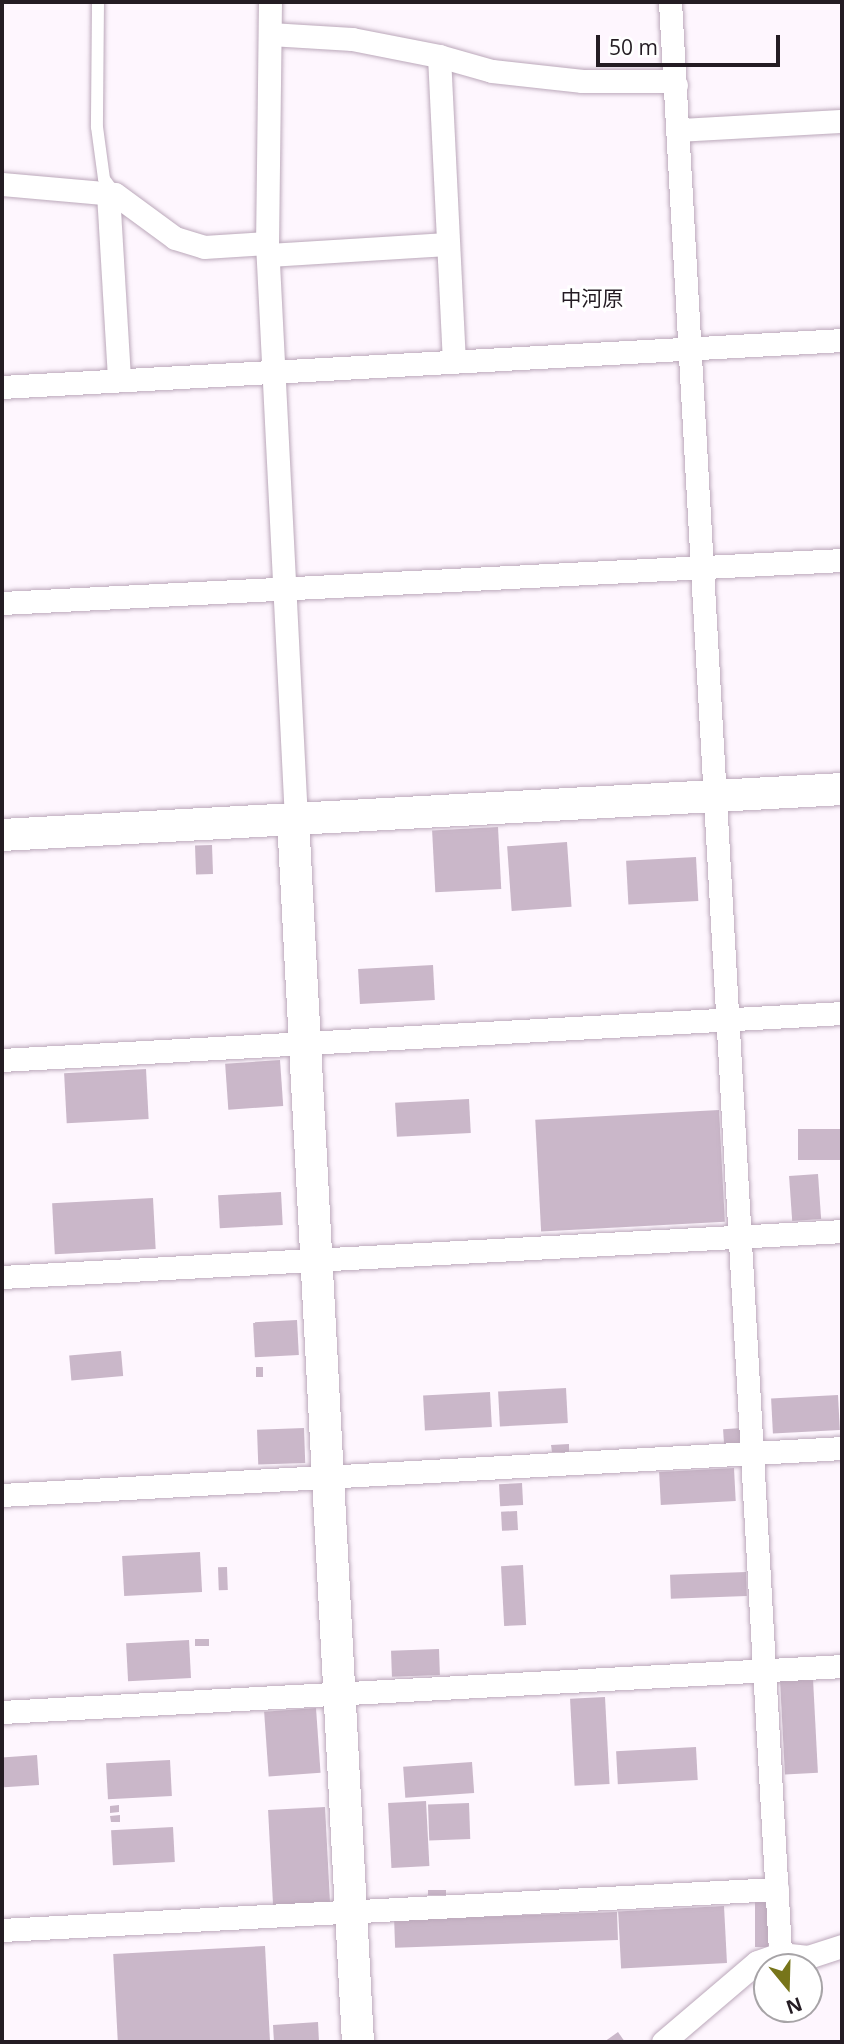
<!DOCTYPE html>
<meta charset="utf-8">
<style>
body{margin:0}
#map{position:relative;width:844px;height:2044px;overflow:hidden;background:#fef6fe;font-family:"Open Sans","Noto Sans JP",sans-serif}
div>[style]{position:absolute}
.building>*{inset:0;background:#cab7c9;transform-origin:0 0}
.roads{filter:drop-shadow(0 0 2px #bba8ba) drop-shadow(0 0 2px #bba8ba)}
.lane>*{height:12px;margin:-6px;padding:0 6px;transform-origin:6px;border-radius:6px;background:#fff}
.street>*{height:23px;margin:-11.5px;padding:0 11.5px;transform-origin:11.5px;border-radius:11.5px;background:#fff}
.secondary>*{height:32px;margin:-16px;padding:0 16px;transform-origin:16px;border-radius:16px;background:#fff}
span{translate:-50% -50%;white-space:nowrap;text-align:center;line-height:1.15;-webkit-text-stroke:6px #fff;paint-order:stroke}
.quarter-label{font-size:21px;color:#241c23}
.frame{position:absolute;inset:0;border:4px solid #241c23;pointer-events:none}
.north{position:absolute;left:753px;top:1953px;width:70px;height:70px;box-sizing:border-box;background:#fff;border:2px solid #a7a4a7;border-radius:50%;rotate:161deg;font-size:19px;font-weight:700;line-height:28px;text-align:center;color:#241c23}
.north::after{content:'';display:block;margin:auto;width:24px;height:32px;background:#77751a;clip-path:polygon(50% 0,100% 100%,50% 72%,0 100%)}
.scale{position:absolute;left:596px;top:35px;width:184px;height:32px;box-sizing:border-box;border:4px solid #241c23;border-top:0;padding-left:9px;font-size:21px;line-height:24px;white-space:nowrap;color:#241c23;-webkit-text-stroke:5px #fff;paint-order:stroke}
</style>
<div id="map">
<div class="building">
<i style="left:498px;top:827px;width:62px;height:66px;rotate:87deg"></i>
<i style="left:567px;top:842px;width:65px;height:60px;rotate:86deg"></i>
<i style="left:212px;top:845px;width:29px;height:17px;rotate:88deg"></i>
<i style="left:696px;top:857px;width:44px;height:70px;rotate:87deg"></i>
<i style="left:433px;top:965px;width:35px;height:75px;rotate:87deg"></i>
<i style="left:280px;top:1060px;width:46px;height:55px;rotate:86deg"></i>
<i style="left:146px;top:1069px;width:50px;height:82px;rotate:87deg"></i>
<i style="left:469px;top:1099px;width:34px;height:74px;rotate:87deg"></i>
<i style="left:719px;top:1110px;width:112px;height:184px;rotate:87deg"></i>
<i style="left:842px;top:1129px;width:31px;height:44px;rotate:90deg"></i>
<i style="left:818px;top:1174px;width:45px;height:29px;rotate:86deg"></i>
<i style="left:281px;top:1192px;width:33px;height:63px;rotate:87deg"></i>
<i style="left:153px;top:1198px;width:51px;height:101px;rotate:87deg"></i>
<i style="left:297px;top:1320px;width:35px;height:44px;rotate:87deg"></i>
<i style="left:121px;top:1351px;width:25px;height:52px;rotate:85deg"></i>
<i style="left:256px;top:1367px;width:7px;height:10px"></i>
<i style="left:566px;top:1388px;width:35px;height:68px;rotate:87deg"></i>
<i style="left:490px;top:1392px;width:35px;height:67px;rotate:87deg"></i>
<i style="left:838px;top:1395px;width:35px;height:67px;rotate:87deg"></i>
<i style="left:304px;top:1428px;width:35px;height:47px;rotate:88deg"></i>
<i style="left:742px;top:1428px;width:16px;height:19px;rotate:86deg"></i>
<i style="clip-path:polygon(569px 1444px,569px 1452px,552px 1452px,551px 1445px)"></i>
<i style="left:734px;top:1468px;width:33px;height:75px;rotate:87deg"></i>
<i style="left:522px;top:1483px;width:22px;height:23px;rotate:87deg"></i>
<i style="left:517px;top:1511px;width:19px;height:16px;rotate:87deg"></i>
<i style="left:200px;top:1552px;width:40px;height:78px;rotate:87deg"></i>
<i style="left:523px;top:1565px;width:60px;height:22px;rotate:87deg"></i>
<i style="left:227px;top:1567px;width:23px;height:9px;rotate:88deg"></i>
<i style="left:746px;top:1572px;width:24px;height:76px;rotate:88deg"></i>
<i style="left:209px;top:1639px;width:7px;height:14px;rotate:90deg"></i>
<i style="left:189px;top:1640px;width:38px;height:63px;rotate:87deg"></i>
<i style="left:439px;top:1649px;width:26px;height:48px;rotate:88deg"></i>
<i style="left:813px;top:1679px;width:94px;height:33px;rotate:87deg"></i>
<i style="left:605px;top:1697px;width:87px;height:35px;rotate:87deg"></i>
<i style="left:316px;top:1708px;width:65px;height:52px;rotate:86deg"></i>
<i style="left:696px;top:1747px;width:33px;height:80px;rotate:87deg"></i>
<i style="left:37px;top:1755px;width:30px;height:35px;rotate:86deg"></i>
<i style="left:170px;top:1760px;width:36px;height:64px;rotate:87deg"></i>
<i style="left:472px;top:1762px;width:31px;height:69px;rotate:86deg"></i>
<i style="left:426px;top:1801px;width:65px;height:38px;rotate:87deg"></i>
<i style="left:469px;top:1803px;width:36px;height:41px;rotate:88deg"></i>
<i style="clip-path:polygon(119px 1805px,119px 1812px,110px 1813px,110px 1806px)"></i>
<i style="left:325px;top:1807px;width:96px;height:57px;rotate:87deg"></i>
<i style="clip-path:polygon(120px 1815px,120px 1822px,111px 1822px,110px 1816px)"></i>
<i style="left:173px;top:1827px;width:35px;height:62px;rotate:87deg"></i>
<i style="left:446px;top:1890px;width:5px;height:18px;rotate:90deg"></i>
<i style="left:755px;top:1900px;width:13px;height:47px"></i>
<i style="left:724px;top:1906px;width:57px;height:106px;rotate:87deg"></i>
<i style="left:617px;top:1912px;width:28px;height:223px;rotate:88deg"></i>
<i style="left:265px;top:1946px;width:96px;height:152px;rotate:87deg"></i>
<i style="clip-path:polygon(318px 2022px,319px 2042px,274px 2042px,273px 2025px)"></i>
<i style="clip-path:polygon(618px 2032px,625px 2042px,604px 2042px)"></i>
</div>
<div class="roads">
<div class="lane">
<i style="left:98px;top:2px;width:125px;rotate:90.5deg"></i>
<i style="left:97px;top:127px;width:52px;rotate:82.3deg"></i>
<i style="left:104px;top:179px;width:19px;rotate:54deg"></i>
</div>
<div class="street">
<i style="left:270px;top:2px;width:241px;rotate:90.7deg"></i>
<i style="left:267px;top:243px;width:577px;rotate:87.12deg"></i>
<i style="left:670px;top:2px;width:1955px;rotate:86.77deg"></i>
<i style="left:270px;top:34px;width:82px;rotate:3.5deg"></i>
<i style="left:352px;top:39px;width:89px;rotate:11.1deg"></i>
<i style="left:439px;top:56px;width:55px;rotate:15.8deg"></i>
<i style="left:492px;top:71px;width:91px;rotate:6.3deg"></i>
<i style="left:582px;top:81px;width:87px"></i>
<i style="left:669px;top:81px;width:8px;rotate:30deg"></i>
<i style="left:439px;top:56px;width:306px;rotate:87.2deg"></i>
<i style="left:679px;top:130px;width:163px;rotate:-3.2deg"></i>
<i style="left:2px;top:184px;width:113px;rotate:5.1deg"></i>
<i style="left:115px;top:194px;width:74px;rotate:36.3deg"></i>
<i style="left:175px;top:238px;width:30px;rotate:17deg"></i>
<i style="left:204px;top:247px;width:63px;rotate:-3.6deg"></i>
<i style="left:108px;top:193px;width:187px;rotate:86.6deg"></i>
<i style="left:268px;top:255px;width:180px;rotate:-3.5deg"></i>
<i style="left:2px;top:387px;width:841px;rotate:-3.2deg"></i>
<i style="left:2px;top:603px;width:841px;rotate:-2.93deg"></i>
<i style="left:2px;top:1060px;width:841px;rotate:-3.2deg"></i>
<i style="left:2px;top:1277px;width:841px;rotate:-3.13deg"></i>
<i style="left:2px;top:1495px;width:841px;rotate:-3.2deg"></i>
<i style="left:2px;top:1712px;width:841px;rotate:-3.13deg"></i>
<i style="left:2px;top:1930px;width:776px;rotate:-3.03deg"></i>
<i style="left:663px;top:2042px;width:123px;rotate:-40.4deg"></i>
<i style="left:757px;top:1962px;width:24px;rotate:-19deg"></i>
<i style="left:780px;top:1954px;width:28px;rotate:6deg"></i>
<i style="left:808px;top:1957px;width:36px;rotate:-18deg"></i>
</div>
<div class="secondary">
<i style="left:293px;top:819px;width:1225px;rotate:86.96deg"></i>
<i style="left:2px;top:835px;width:841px;rotate:-3.13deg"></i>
</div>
</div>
<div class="quarter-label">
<span style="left:592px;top:298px">中河原</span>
</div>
<div class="frame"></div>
<div class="north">N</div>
<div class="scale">50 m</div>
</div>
